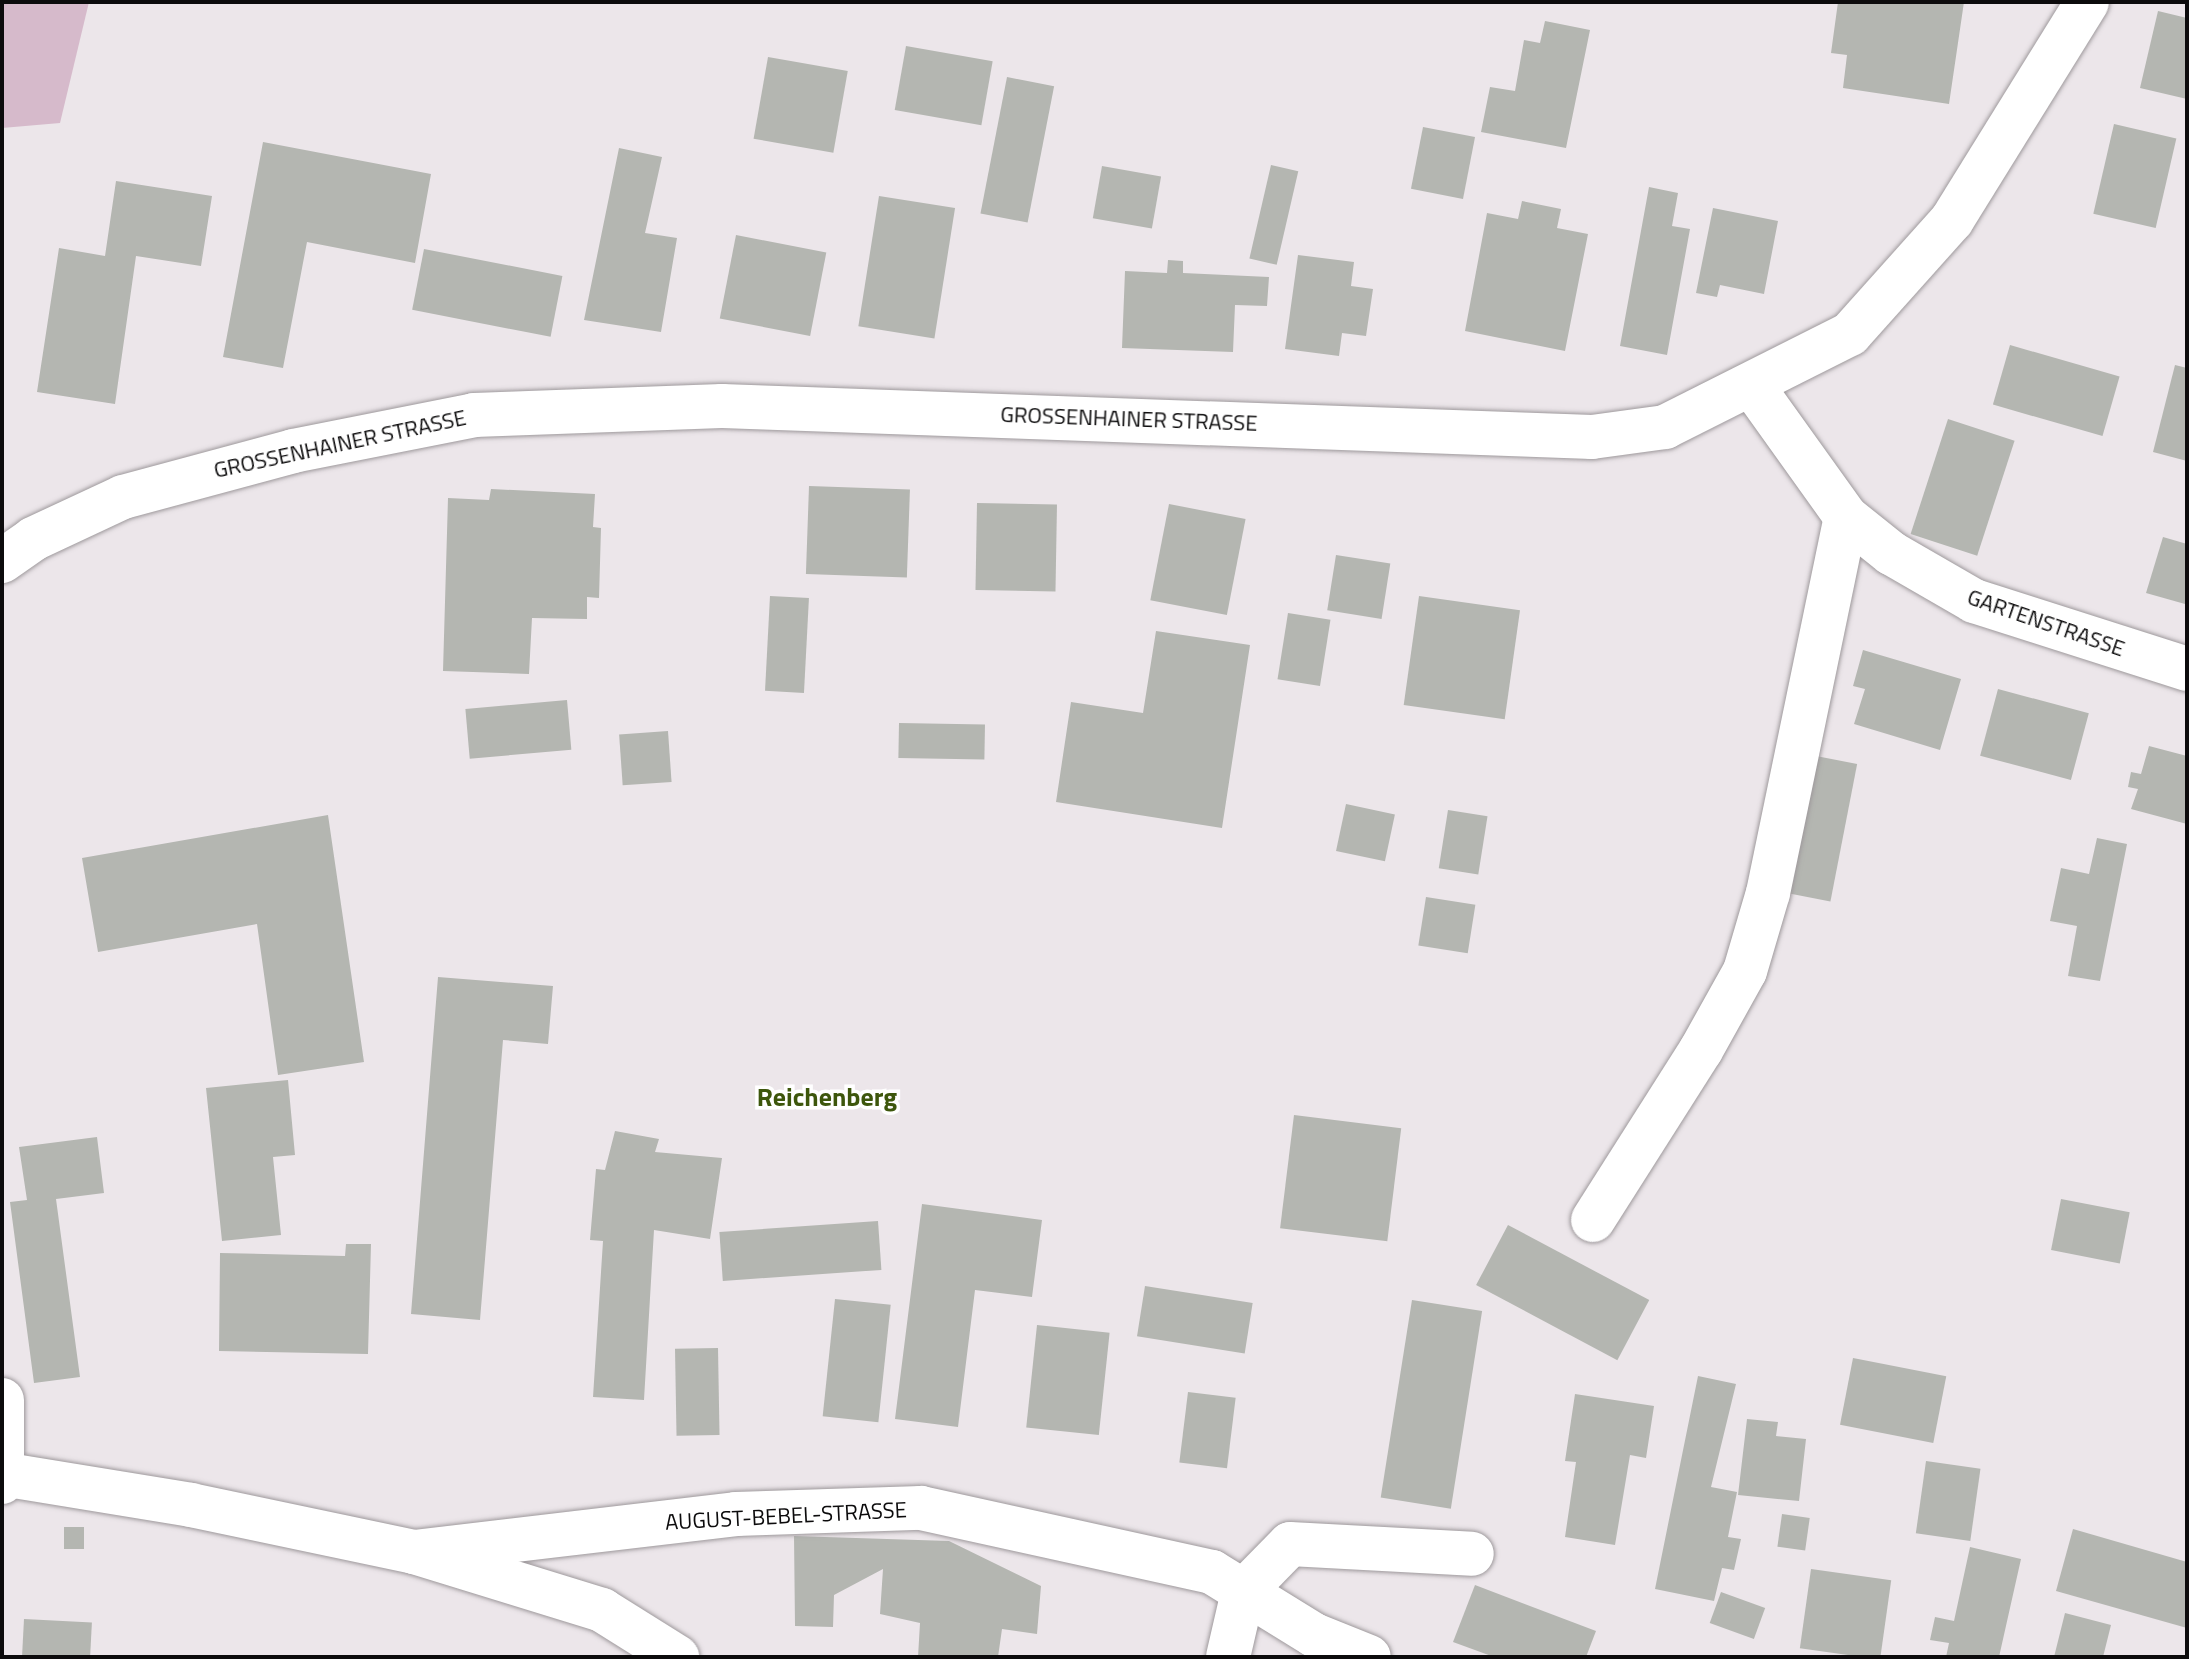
<!DOCTYPE html>
<html>
<head>
<meta charset="utf-8">
<style>
	body { margin:0 }
	#map { position:relative; width:2189px; height:1659px; overflow:hidden; background:#ece6ea; font-family:"Titillium Web",sans-serif }
	div>[style] { position:absolute }
	.green>* { inset:0; background:#d6bacb }
	.building>* { inset:0; background:#b4b6b1; transform-origin:0 0 }
	.roads { filter:drop-shadow(0 0 2px #9e999c) drop-shadow(0 0 2px #9e999c) }
	.minor>* { height:44px; margin:-22px; padding:0 22px; transform-origin:22px; border-radius:22px; background:#fff }
	span { translate:-50% -50%; white-space:nowrap; text-align:center; line-height:1.15; -webkit-text-stroke:7px #fff; paint-order:stroke }
	.street-label { font-size:22px; color:#0c0b0c }
	.quarter-label { font-size:26px; color:#3d560c; font-weight:700 }
	.frame { position:absolute; inset:0; border:4px solid #0c0b0c; pointer-events:none }
</style>
</head>
<body>
<div id="map">
	<div class="green">
		<div style="clip-path:polygon(2px 2px,89px 2px,60px 123px,2px 128px)"></div>
	</div>
	<div class="building">
		<div style="clip-path:polygon(1838px 2px,1964px 2px,1949px 104px,1843px 88px,1847px 55px,1831px 53px)"></div>
		<div style="clip-path:polygon(2158px 11px,2187px 18px,2187px 99px,2140px 88px)"></div>
		<div style="clip-path:polygon(1545px 21px,1590px 30px,1566px 148px,1481px 132px,1490px 87px,1515px 91px,1524px 40px,1540px 43px)"></div>
		<div style="left:906px;top:46px;width:88px;height:65px;rotate:10deg"></div>
		<div style="left:768px;top:57px;width:81px;height:83px;rotate:10deg"></div>
		<div style="left:1007px;top:77px;width:48px;height:139px;rotate:11deg"></div>
		<div style="left:2114px;top:124px;width:64px;height:92px;rotate:13deg"></div>
		<div style="left:1423px;top:127px;width:53px;height:63px;rotate:11deg"></div>
		<div style="clip-path:polygon(263px 142px,431px 174px,415px 263px,307px 242px,283px 368px,223px 357px)"></div>
		<div style="clip-path:polygon(619px 148px,662px 157px,645px 233px,677px 238px,661px 332px,584px 320px)"></div>
		<div style="left:1271px;top:165px;width:28px;height:96px;rotate:13deg"></div>
		<div style="left:1102px;top:166px;width:60px;height:53px;rotate:10deg"></div>
		<div style="clip-path:polygon(116px 181px,212px 196px,201px 266px,136px 256px,115px 404px,37px 392px,59px 248px,105px 256px)"></div>
		<div style="clip-path:polygon(1649px 187px,1678px 193px,1672px 226px,1690px 229px,1667px 355px,1620px 346px)"></div>
		<div style="left:879px;top:196px;width:77px;height:132px;rotate:9deg"></div>
		<div style="clip-path:polygon(1522px 201px,1561px 209px,1557px 228px,1588px 234px,1565px 351px,1465px 331px,1487px 213px,1518px 219px)"></div>
		<div style="clip-path:polygon(1713px 208px,1778px 221px,1764px 294px,1720px 285px,1717px 297px,1696px 293px)"></div>
		<div style="left:736px;top:235px;width:92px;height:85px;rotate:11deg"></div>
		<div style="left:424px;top:249px;width:141px;height:62px;rotate:11deg"></div>
		<div style="clip-path:polygon(1298px 255px,1354px 262px,1351px 286px,1373px 289px,1366px 336px,1342px 333px,1339px 356px,1285px 349px)"></div>
		<div style="clip-path:polygon(1168px 260px,1183px 261px,1183px 273px,1269px 277px,1267px 306px,1235px 305px,1233px 352px,1122px 348px,1125px 271px,1167px 273px)"></div>
		<div style="left:2010px;top:345px;width:114px;height:62px;rotate:16deg"></div>
		<div style="clip-path:polygon(2175px 365px,2187px 368px,2187px 461px,2153px 452px)"></div>
		<div style="left:1948px;top:419px;width:70px;height:121px;rotate:18deg"></div>
		<div style="left:809px;top:486px;width:101px;height:88px;rotate:2deg"></div>
		<div style="clip-path:polygon(491px 489px,595px 494px,593px 527px,601px 528px,599px 598px,587px 597px,587px 619px,532px 618px,529px 674px,443px 671px,448px 498px,489px 500px)"></div>
		<div style="left:977px;top:503px;width:80px;height:87px;rotate:1deg"></div>
		<div style="left:1169px;top:504px;width:78px;height:98px;rotate:11deg"></div>
		<div style="clip-path:polygon(2163px 537px,2187px 544px,2185px 604px,2146px 593px)"></div>
		<div style="left:1336px;top:555px;width:55px;height:56px;rotate:9deg"></div>
		<div style="left:770px;top:596px;width:39px;height:95px;rotate:3deg"></div>
		<div style="left:1419px;top:596px;width:102px;height:110px;rotate:8deg"></div>
		<div style="left:1288px;top:613px;width:43px;height:67px;rotate:9deg"></div>
		<div style="clip-path:polygon(1156px 631px,1250px 645px,1222px 828px,1056px 802px,1071px 702px,1143px 713px)"></div>
		<div style="clip-path:polygon(1863px 650px,1961px 679px,1940px 750px,1854px 724px,1865px 689px,1853px 686px)"></div>
		<div style="left:1998px;top:689px;width:94px;height:69px;rotate:15deg"></div>
		<div style="left:567px;top:700px;width:50px;height:102px;rotate:85deg"></div>
		<div style="left:899px;top:723px;width:86px;height:35px;rotate:1deg"></div>
		<div style="left:668px;top:731px;width:51px;height:49px;rotate:86deg"></div>
		<div style="clip-path:polygon(2149px 746px,2187px 756px,2187px 824px,2131px 809px,2138px 789px,2128px 787px,2131px 772px,2141px 774px)"></div>
		<div style="left:1811px;top:755px;width:47px;height:140px;rotate:11deg"></div>
		<div style="left:1346px;top:804px;width:50px;height:48px;rotate:12deg"></div>
		<div style="left:1448px;top:810px;width:40px;height:59px;rotate:9deg"></div>
		<div style="clip-path:polygon(328px 815px,364px 1062px,278px 1075px,257px 924px,98px 952px,82px 858px)"></div>
		<div style="clip-path:polygon(2097px 838px,2127px 844px,2100px 981px,2068px 976px,2077px 926px,2050px 921px,2061px 868px,2089px 874px)"></div>
		<div style="left:1426px;top:897px;width:50px;height:49px;rotate:9deg"></div>
		<div style="clip-path:polygon(438px 977px,553px 986px,548px 1044px,503px 1040px,480px 1320px,411px 1314px)"></div>
		<div style="clip-path:polygon(288px 1080px,295px 1155px,273px 1157px,281px 1235px,222px 1241px,206px 1088px)"></div>
		<div style="left:1294px;top:1115px;width:108px;height:114px;rotate:7deg"></div>
		<div style="clip-path:polygon(615px 1131px,659px 1139px,655px 1152px,722px 1158px,710px 1239px,654px 1230px,644px 1400px,593px 1397px,603px 1241px,590px 1240px,596px 1169px,605px 1170px)"></div>
		<div style="clip-path:polygon(97px 1137px,104px 1193px,56px 1199px,80px 1377px,34px 1383px,10px 1202px,27px 1200px,19px 1147px)"></div>
		<div style="left:2061px;top:1199px;width:70px;height:52px;rotate:11deg"></div>
		<div style="clip-path:polygon(922px 1204px,1042px 1220px,1032px 1297px,975px 1290px,958px 1427px,895px 1419px)"></div>
		<div style="left:878px;top:1221px;width:49px;height:159px;rotate:86deg"></div>
		<div style="left:1508px;top:1225px;width:160px;height:68px;rotate:28deg"></div>
		<div style="clip-path:polygon(346px 1244px,371px 1244px,368px 1354px,219px 1351px,220px 1253px,345px 1256px)"></div>
		<div style="left:1145px;top:1286px;width:109px;height:51px;rotate:9deg"></div>
		<div style="left:835px;top:1299px;width:56px;height:118px;rotate:6deg"></div>
		<div style="left:1412px;top:1300px;width:71px;height:200px;rotate:9deg"></div>
		<div style="left:1037px;top:1325px;width:73px;height:103px;rotate:6deg"></div>
		<div style="left:718px;top:1348px;width:87px;height:43px;rotate:89deg"></div>
		<div style="left:1853px;top:1358px;width:95px;height:68px;rotate:11deg"></div>
		<div style="clip-path:polygon(1698px 1376px,1736px 1384px,1711px 1487px,1737px 1492px,1728px 1537px,1741px 1539px,1734px 1570px,1722px 1568px,1714px 1601px,1655px 1589px)"></div>
		<div style="left:1188px;top:1392px;width:48px;height:71px;rotate:7deg"></div>
		<div style="clip-path:polygon(1575px 1394px,1654px 1406px,1646px 1458px,1630px 1455px,1615px 1545px,1565px 1537px,1576px 1462px,1565px 1461px)"></div>
		<div style="clip-path:polygon(1747px 1419px,1778px 1422px,1776px 1436px,1806px 1439px,1799px 1501px,1738px 1495px)"></div>
		<div style="left:1926px;top:1461px;width:55px;height:73px;rotate:8deg"></div>
		<div style="left:1782px;top:1514px;width:28px;height:33px;rotate:8deg"></div>
		<div style="left:64px;top:1527px;width:20px;height:22px"></div>
		<div style="clip-path:polygon(2073px 1529px,2187px 1562px,2187px 1628px,2056px 1591px)"></div>
		<div style="clip-path:polygon(794px 1536px,949px 1541px,1041px 1586px,1037px 1634px,1002px 1629px,998px 1657px,918px 1657px,920px 1623px,880px 1614px,883px 1569px,834px 1595px,833px 1627px,795px 1626px)"></div>
		<div style="clip-path:polygon(1970px 1547px,2021px 1559px,1999px 1657px,1946px 1657px,1949px 1643px,1930px 1640px,1935px 1617px,1954px 1621px)"></div>
		<div style="left:1811px;top:1569px;width:81px;height:80px;rotate:8deg"></div>
		<div style="clip-path:polygon(1475px 1585px,1596px 1631px,1586px 1657px,1494px 1657px,1453px 1642px)"></div>
		<div style="left:1721px;top:1592px;width:47px;height:33px;rotate:20deg"></div>
		<div style="clip-path:polygon(2065px 1613px,2111px 1625px,2103px 1657px,2054px 1657px)"></div>
		<div style="left:24px;top:1619px;width:68px;height:38px;rotate:3deg"></div>
	</div>
	<div class="roads">
		<div class="minor">
			<div style="left:1753px;top:387px;width:160px;rotate:54.4deg"></div>
			<div style="left:1846px;top:517px;width:58px;rotate:38.7deg"></div>
			<div style="left:1891px;top:553px;width:96px;rotate:30deg"></div>
			<div style="left:1974px;top:601px;width:224px;rotate:17.7deg"></div>
			<div style="left:2px;top:561px;width:38px;rotate:-35deg"></div>
			<div style="left:33px;top:539px;width:99px;rotate:-25deg"></div>
			<div style="left:123px;top:497px;width:176px;rotate:-15.1deg"></div>
			<div style="left:293px;top:451px;width:185px;rotate:-11.2deg"></div>
			<div style="left:474px;top:415px;width:248px;rotate:-2.1deg"></div>
			<div style="left:722px;top:406px;width:871px;rotate:2.04deg"></div>
			<div style="left:1592px;top:437px;width:74px;rotate:-7.8deg"></div>
			<div style="left:1665px;top:427px;width:207px;rotate:-26.7deg"></div>
			<div style="left:1850px;top:334px;width:153px;rotate:-48.2deg"></div>
			<div style="left:1952px;top:220px;width:256px;rotate:-58.2deg"></div>
			<div style="left:1593px;top:1220px;width:201px;rotate:-57.6deg"></div>
			<div style="left:1701px;top:1050px;width:90px;rotate:-60.9deg"></div>
			<div style="left:1745px;top:971px;width:81px;rotate:-73.6deg"></div>
			<div style="left:1768px;top:893px;width:384px;rotate:-78.3deg"></div>
			<div style="left:2px;top:1400px;width:82px;rotate:90deg"></div>
			<div style="left:2px;top:1474px;width:192px;rotate:9.3deg"></div>
			<div style="left:191px;top:1505px;width:228px;rotate:11.9deg"></div>
			<div style="left:414px;top:1552px;width:197px;rotate:17.1deg"></div>
			<div style="left:602px;top:1610px;width:89px;rotate:32.1deg"></div>
			<div style="left:414px;top:1552px;width:324px;rotate:-6.7deg"></div>
			<div style="left:736px;top:1514px;width:185px;rotate:-1.9deg"></div>
			<div style="left:921px;top:1508px;width:298px;rotate:12.4deg"></div>
			<div style="left:1212px;top:1572px;width:120px;rotate:31.7deg"></div>
			<div style="left:1314px;top:1635px;width:59px;rotate:21.8deg"></div>
			<div style="left:1243px;top:1592px;width:67px;rotate:-45.6deg"></div>
			<div style="left:1290px;top:1544px;width:182px;rotate:3.1deg"></div>
			<div style="left:1228px;top:1657px;width:67px;rotate:-77deg"></div>
		</div>
	</div>
	<div class="street-label">
		<span style="left:1129px;top:419px;rotate:2deg">GROSSENHAINER STRASSE</span>
		<span style="left:340px;top:444px;rotate:-12deg">GROSSENHAINER STRASSE</span>
		<span style="left:2046px;top:623px;rotate:19deg">GARTENSTRASSE</span>
		<span style="left:786px;top:1516px;rotate:-3deg">AUGUST-BEBEL-STRASSE</span>
	</div>
	<div class="quarter-label">
		<span style="left:827px;top:1097px">Reichenberg</span>
	</div>
	<div class="frame"></div>
</div>
</body>
</html>
